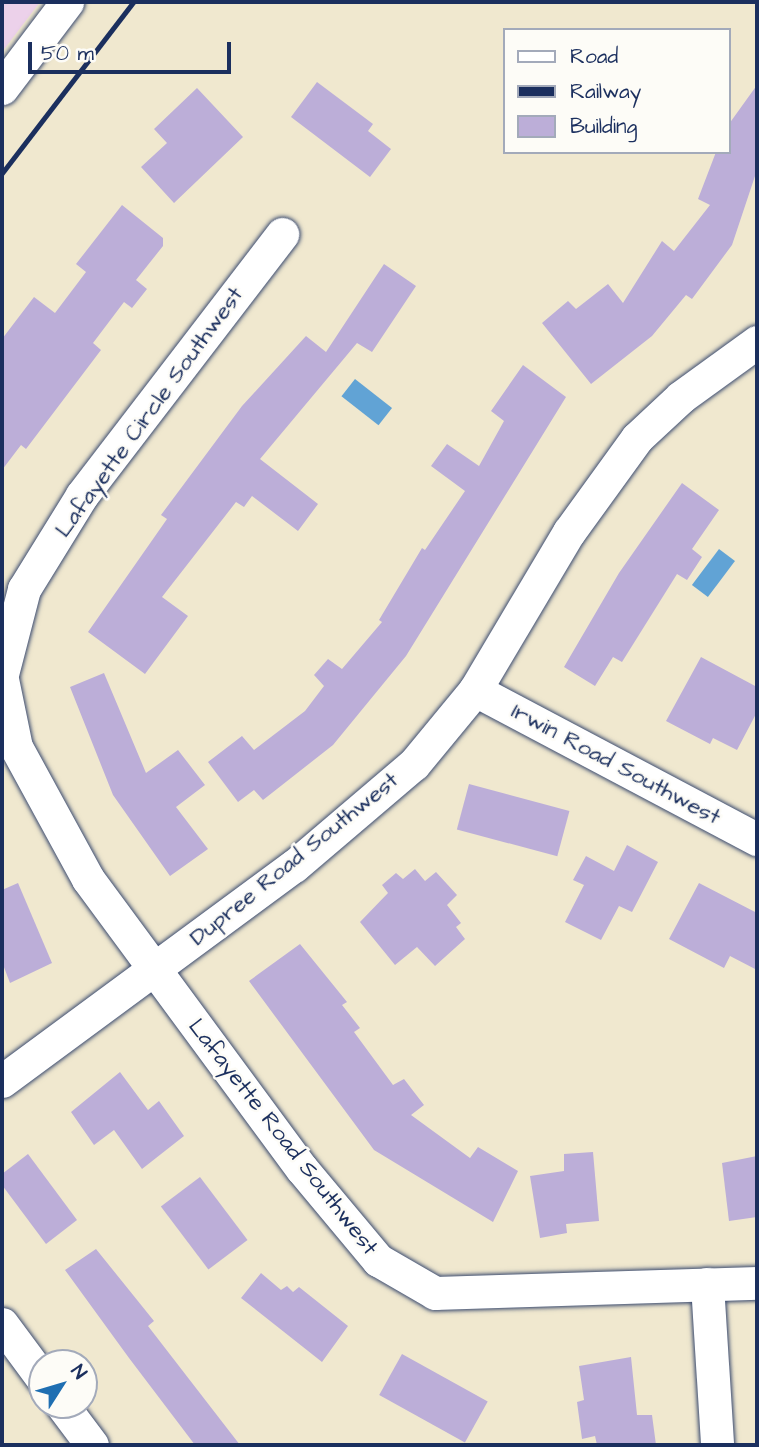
<!DOCTYPE html>
<html>
<head>
<meta charset="utf-8">
<style>
	body { margin:0 }
	#map { position:relative; width:759px; height:1447px; overflow:hidden; background:#f0e8cf; font-family:"Architects Daughter",sans-serif }
	div>[style] { position:absolute }
	.built>* { inset:0; background:#ecd1ea }
	.water>* { inset:0; background:#61a3d5; transform-origin:0 0 }
	.building>* { inset:0; background:#bcaed8; transform-origin:0 0 }
	.roads { filter:drop-shadow(0 0 2px #3b4b6f) drop-shadow(0 0 2px #3b4b6f) }
	.minor>* { height:33px; margin:-16.5px; padding:0 16.5px; transform-origin:16.5px; border-radius:16.5px; background:#fff }
	.rail>* { height:5px; margin:-2.5px; padding:0 2.5px; transform-origin:2.5px; border-radius:2.5px; background:#1b2f5e }
	span { translate:-50% -50%; white-space:nowrap; text-align:center; line-height:1.15; -webkit-text-stroke:5px #fdfcf7; paint-order:stroke }
	.street-label { font-size:23px; color:#1b2f5e }
	.frame { position:absolute; inset:0; border:4px solid #1b2f5e; pointer-events:none }
	.legend { position:absolute; left:503px; top:28px; width:228px; height:126px; box-sizing:border-box; background:#fdfcf7; border:2px solid #a3aaba; margin:0; padding:9px 12px; list-style:none; font-size:21px; color:#1b2f5e }
	.legend li { display:flex; align-items:center; gap:14px; height:35px }
	.legend b { width:35px; border:2px solid #a3aaba }
	.north { position:absolute; left:28px; top:1349px; width:70px; height:70px; box-sizing:border-box; background:#fdfcf7; border:2px solid #a3aaba; border-radius:50%; rotate:53deg; font-size:19px; font-weight:700; line-height:28px; text-align:center; color:#1b2f5e }
	.north::after { content:''; display:block; margin:auto; width:24px; height:32px; background:#1f6fb2; clip-path:polygon(50% 0,100% 100%,50% 72%,0 100%) }
	.scale { position:absolute; left:28px; top:42px; width:203px; height:32px; box-sizing:border-box; border:4px solid #1b2f5e; border-top:0; padding-left:9px; font-size:21px; line-height:24px; white-space:nowrap; color:#1b2f5e; -webkit-text-stroke:5px #fdfcf7; paint-order:stroke }
</style>
</head>
<body>
<div id="map">
	<div class="built">
		<div style="clip-path:polygon(2px 2px,40px 2px,2px 52px)"></div>
	</div>
	<div class="water">
		<div style="left:355px;top:379px;width:47px;height:22px;rotate:38deg"></div>
		<div style="left:719px;top:549px;width:20px;height:45px;rotate:37deg"></div>
	</div>
	<div class="building">
		<div style="clip-path:polygon(317px 82px,373px 124px,368px 131px,391px 149px,370px 177px,291px 117px)"></div>
		<div style="clip-path:polygon(757px 85px,757px 170px,732px 245px,692px 299px,686px 295px,652px 336px,591px 384px,542px 323px,568px 301px,576px 309px,608px 284px,623px 303px,662px 241px,674px 251px,710px 205px,698px 199px,716px 152px,729px 152px,729px 124px)"></div>
		<div style="clip-path:polygon(197px 88px,243px 137px,174px 203px,141px 167px,167px 143px,154px 129px)"></div>
		<div style="clip-path:polygon(122px 205px,163px 238px,163px 246px,136px 280px,147px 289px,132px 308px,124px 302px,93px 343px,101px 350px,26px 449px,21px 445px,2px 470px,2px 339px,34px 297px,55px 313px,86px 272px,76px 264px)"></div>
		<div style="clip-path:polygon(384px 264px,416px 286px,372px 352px,357px 343px,260px 459px,318px 504px,298px 531px,252px 496px,244px 507px,236px 502px,162px 597px,188px 616px,145px 674px,88px 632px,167px 519px,161px 515px,242px 406px,306px 336px,326px 352px)"></div>
		<div style="clip-path:polygon(523px 365px,566px 397px,406px 656px,333px 745px,263px 800px,254px 790px,238px 802px,208px 762px,242px 736px,254px 750px,305px 711px,324px 686px,314px 675px,328px 659px,342px 669px,382px 622px,379px 620px,422px 548px,425px 550px,465px 491px,431px 466px,447px 444px,479px 466px,504px 421px,491px 411px)"></div>
		<div style="clip-path:polygon(682px 483px,719px 510px,692px 549px,702px 557px,687px 580px,677px 574px,622px 662px,613px 657px,595px 686px,564px 667px,619px 573px)"></div>
		<div style="clip-path:polygon(701px 657px,757px 687px,757px 712px,737px 750px,713px 738px,710px 744px,666px 721px)"></div>
		<div style="clip-path:polygon(104px 673px,146px 773px,178px 750px,205px 785px,176px 807px,208px 849px,170px 876px,113px 795px,70px 687px)"></div>
		<div style="left:469px;top:784px;width:104px;height:47px;rotate:15deg"></div>
		<div style="clip-path:polygon(627px 845px,658px 862px,632px 912px,619px 906px,601px 940px,565px 922px,584px 885px,573px 880px,586px 856px,614px 871px)"></div>
		<div style="clip-path:polygon(415px 869px,425px 881px,436px 872px,457px 895px,447px 905px,461px 923px,456px 927px,465px 939px,435px 966px,417px 947px,395px 965px,360px 922px,388px 893px,382px 885px,396px 873px,403px 879px)"></div>
		<div style="clip-path:polygon(18px 883px,52px 963px,10px 983px,2px 962px,2px 890px)"></div>
		<div style="clip-path:polygon(699px 883px,757px 913px,757px 970px,730px 956px,724px 968px,669px 939px)"></div>
		<div style="clip-path:polygon(300px 944px,347px 1002px,342px 1005px,360px 1028px,354px 1032px,393px 1085px,404px 1079px,424px 1105px,411px 1115px,470px 1158px,478px 1147px,518px 1171px,493px 1222px,374px 1150px,249px 981px)"></div>
		<div style="clip-path:polygon(120px 1072px,148px 1110px,159px 1101px,184px 1136px,142px 1169px,114px 1130px,94px 1145px,71px 1112px)"></div>
		<div style="clip-path:polygon(593px 1152px,599px 1221px,566px 1224px,567px 1233px,540px 1238px,530px 1176px,564px 1171px,564px 1154px)"></div>
		<div style="clip-path:polygon(28px 1154px,77px 1220px,46px 1244px,2px 1185px,2px 1174px)"></div>
		<div style="clip-path:polygon(757px 1156px,757px 1217px,729px 1221px,722px 1163px)"></div>
		<div style="left:200px;top:1177px;width:79px;height:49px;rotate:53deg"></div>
		<div style="clip-path:polygon(96px 1249px,154px 1321px,148px 1326px,240px 1445px,195px 1445px,129px 1358px,65px 1270px)"></div>
		<div style="clip-path:polygon(261px 1273px,281px 1290px,287px 1286px,293px 1292px,299px 1287px,348px 1326px,322px 1362px,241px 1298px)"></div>
		<div style="left:402px;top:1354px;width:98px;height:47px;rotate:29deg"></div>
		<div style="clip-path:polygon(631px 1357px,637px 1415px,652px 1415px,656px 1445px,597px 1445px,595px 1436px,582px 1439px,577px 1402px,584px 1400px,579px 1366px)"></div>
	</div>
	<div class="roads">
		<div class="minor">
			<div style="left:2px;top:88px;width:108px;rotate:-52.9deg"></div>
			<div style="left:2px;top:674px;width:88px;rotate:-75.5deg"></div>
			<div style="left:24px;top:589px;width:110px;rotate:-58.3deg"></div>
			<div style="left:82px;top:495px;width:329px;rotate:-52.5deg"></div>
			<div style="left:2px;top:679px;width:69px;rotate:78.4deg"></div>
			<div style="left:16px;top:747px;width:150px;rotate:61.4deg"></div>
			<div style="left:88px;top:879px;width:360px;rotate:53.6deg"></div>
			<div style="left:302px;top:1169px;width:119px;rotate:50.1deg"></div>
			<div style="left:378px;top:1260px;width:66px;rotate:30.1deg"></div>
			<div style="left:435px;top:1293px;width:322px;rotate:-1.8deg"></div>
			<div style="left:475px;top:690px;width:319px;rotate:27.9deg"></div>
			<div style="left:2px;top:1081px;width:363px;rotate:-36.4deg"></div>
			<div style="left:294px;top:866px;width:157px;rotate:-40.4deg"></div>
			<div style="left:414px;top:764px;width:96px;rotate:-50.5deg"></div>
			<div style="left:475px;top:690px;width:184px;rotate:-59.3deg"></div>
			<div style="left:569px;top:532px;width:116px;rotate:-54.1deg"></div>
			<div style="left:637px;top:438px;width:60px;rotate:-43deg"></div>
			<div style="left:681px;top:397px;width:94px;rotate:-35.9deg"></div>
			<div style="left:707px;top:1284px;width:161px;rotate:86.4deg"></div>
			<div style="left:2px;top:1324px;width:67px;rotate:53.5deg"></div>
			<div style="left:62px;top:1405px;width:50px;rotate:53.1deg"></div>
		</div>
	</div>
	<div class="rail">
		<div style="left:2px;top:173px;width:215px;rotate:-52.5deg"></div>
	</div>
	<div class="street-label">
		<span style="left:149px;top:412px;rotate:-54deg">Lafayette Circle Southwest</span>
		<span style="left:616px;top:764px;rotate:28deg">Irwin Road Southwest</span>
		<span style="left:294px;top:859px;rotate:-39deg">Dupree Road Southwest</span>
		<span style="left:283px;top:1137px;rotate:52deg">Lafayette Road Southwest</span>
	</div>
	<div class="frame"></div>
	<ul class="legend">
	<li><b style="height:9px;background:#fff"></b>Road</li>
	<li><b style="height:9px;background:#1b2f5e"></b>Railway</li>
	<li><b style="height:19px;background:#bcaed8"></b>Building</li>
	</ul>
	<div class="north">N</div>
	<div class="scale">50 m</div>
</div>
</body>
</html>
